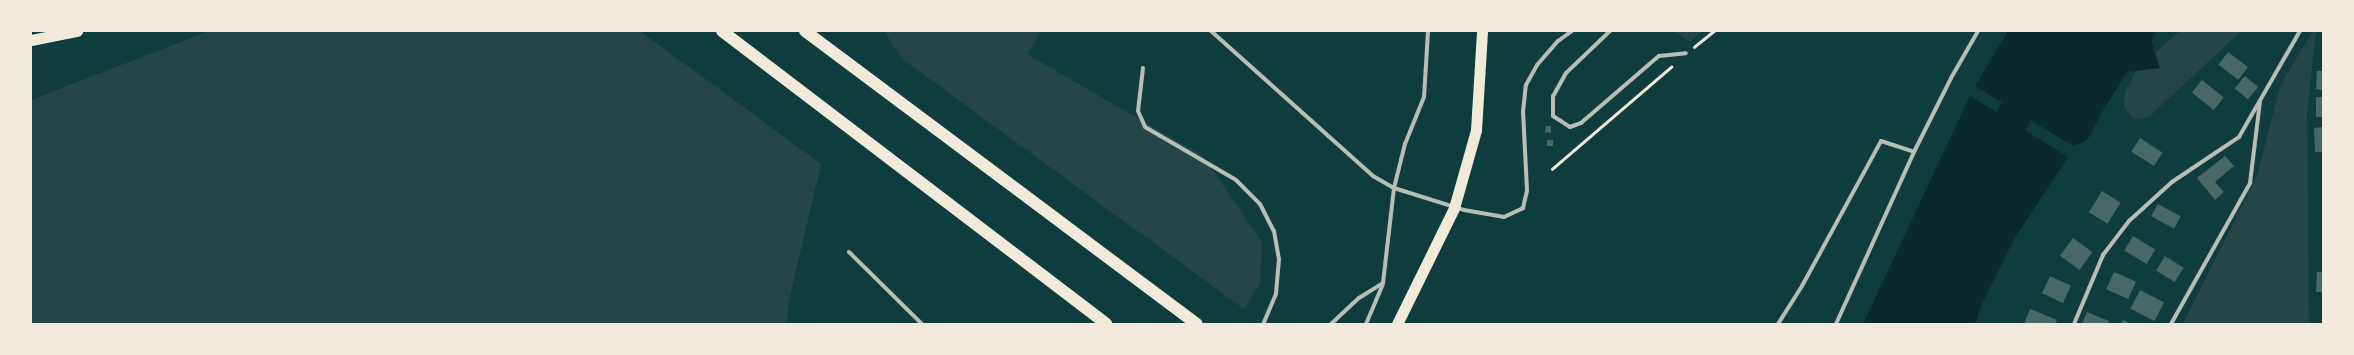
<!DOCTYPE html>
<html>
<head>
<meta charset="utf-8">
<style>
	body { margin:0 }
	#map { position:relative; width:2354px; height:355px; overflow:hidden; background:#0f3d3e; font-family:Jost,sans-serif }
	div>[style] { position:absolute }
	.green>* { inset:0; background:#244646 }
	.water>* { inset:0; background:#0a2a2b }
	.river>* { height:34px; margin:-17px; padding:0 17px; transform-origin:17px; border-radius:17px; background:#0a2a2b }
	.building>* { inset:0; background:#486865; transform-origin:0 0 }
	.path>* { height:2.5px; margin:-1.25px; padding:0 1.25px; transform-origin:1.25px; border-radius:1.25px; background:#f1e9da }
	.minor>* { height:4px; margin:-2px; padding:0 2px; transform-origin:2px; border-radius:2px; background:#b8beb3 }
	.trunk>* { height:11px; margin:-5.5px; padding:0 5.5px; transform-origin:5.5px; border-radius:5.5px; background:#f1e9da }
	.motorway>* { height:12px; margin:-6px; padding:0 6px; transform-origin:6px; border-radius:6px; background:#f1e9da }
	span { translate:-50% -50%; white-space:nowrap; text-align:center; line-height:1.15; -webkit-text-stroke:3px #f1e9da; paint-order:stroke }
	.frame { position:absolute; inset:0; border:32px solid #f1e9da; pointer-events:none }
</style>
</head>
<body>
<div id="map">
	<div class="green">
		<div style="clip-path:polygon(209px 31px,640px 31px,821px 164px,788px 305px,787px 324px,31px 324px,31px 100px)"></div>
		<div style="clip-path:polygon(884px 31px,1042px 31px,1027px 54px,1203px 156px,1262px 242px,1260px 284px,1244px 309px,901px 58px)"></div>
		<div style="clip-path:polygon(1674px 31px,1703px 31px,1690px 42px)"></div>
		<div style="clip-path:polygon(2180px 31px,2241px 31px,2149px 117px,2133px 119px,2124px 106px,2125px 92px,2137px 69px)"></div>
		<div style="clip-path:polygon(2316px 31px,2307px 113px,2309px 324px,2183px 324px,2257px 176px,2281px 84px,2311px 34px)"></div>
	</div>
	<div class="water">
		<div style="clip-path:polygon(2008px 31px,2156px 31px,2151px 40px,2160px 68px,2127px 72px,2102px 112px,2090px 136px,2084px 142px,2073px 146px,1975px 86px)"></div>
		<div style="clip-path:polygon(1970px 96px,2068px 157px,2014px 239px,1981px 306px,1975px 324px,1863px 324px)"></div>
	</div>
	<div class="river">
		<div style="left:1992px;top:165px;width:42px;rotate:-67.7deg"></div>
		<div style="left:2008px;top:126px;width:109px;rotate:-60.4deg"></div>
	</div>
	<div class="building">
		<div style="left:2228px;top:52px;width:25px;height:16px;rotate:37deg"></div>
		<div style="clip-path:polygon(2317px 71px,2323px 71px,2323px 90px,2316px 89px)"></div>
		<div style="left:2245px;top:76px;width:17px;height:16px;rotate:40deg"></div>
		<div style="left:2202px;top:80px;width:28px;height:16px;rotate:39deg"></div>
		<div style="left:2316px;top:97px;width:7px;height:20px"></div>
		<div style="clip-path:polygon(1546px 126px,1551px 126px,1551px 133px,1545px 132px)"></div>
		<div style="clip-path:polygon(2323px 127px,2323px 152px,2315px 152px,2314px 128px)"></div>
		<div style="left:2140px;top:138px;width:27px;height:16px;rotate:33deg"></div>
		<div style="left:1547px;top:140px;width:6px;height:6px"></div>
		<div style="clip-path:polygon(2225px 156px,2234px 166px,2215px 182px,2224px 192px,2215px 200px,2197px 178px)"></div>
		<div style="left:2102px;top:191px;width:22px;height:25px;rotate:32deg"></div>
		<div style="left:2158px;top:204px;width:26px;height:14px;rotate:29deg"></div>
		<div style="left:2133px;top:236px;width:26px;height:17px;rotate:31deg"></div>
		<div style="left:2073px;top:238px;width:24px;height:22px;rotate:36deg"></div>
		<div style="left:2165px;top:256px;width:22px;height:17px;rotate:32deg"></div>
		<div style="left:2114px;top:272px;width:24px;height:19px;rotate:24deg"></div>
		<div style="clip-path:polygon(2317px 272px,2323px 272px,2323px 292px,2316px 292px)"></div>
		<div style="left:2050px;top:276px;width:23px;height:19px;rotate:25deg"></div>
		<div style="left:2140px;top:290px;width:27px;height:21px;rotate:27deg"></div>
		<div style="clip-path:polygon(2030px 309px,2057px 320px,2055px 324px,2024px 324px)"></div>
		<div style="clip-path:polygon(2087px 312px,2109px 321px,2108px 324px,2082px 324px)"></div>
		<div style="clip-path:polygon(2123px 320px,2132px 324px,2121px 324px)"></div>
	</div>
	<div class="path">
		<div style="left:1694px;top:47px;width:26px;rotate:-39deg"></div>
		<div style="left:1552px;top:169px;width:157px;rotate:-40.6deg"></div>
	</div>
	<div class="minor">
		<div style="left:1211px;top:31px;width:217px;rotate:41.8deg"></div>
		<div style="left:1373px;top:176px;width:24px;rotate:30deg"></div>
		<div style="left:1394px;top:188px;width:45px;rotate:-76deg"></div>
		<div style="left:1405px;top:144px;width:51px;rotate:-68deg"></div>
		<div style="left:1424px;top:97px;width:66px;rotate:-86.5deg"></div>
		<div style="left:1610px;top:31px;width:61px;rotate:136.3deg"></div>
		<div style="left:1566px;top:73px;width:26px;rotate:119deg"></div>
		<div style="left:1553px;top:96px;width:20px;rotate:90deg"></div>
		<div style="left:1553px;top:116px;width:20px;rotate:33deg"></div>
		<div style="left:1570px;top:127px;width:12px;rotate:-20deg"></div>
		<div style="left:1581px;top:123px;width:103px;rotate:-40.7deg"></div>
		<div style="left:1659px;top:56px;width:27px;rotate:-6deg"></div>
		<div style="left:1143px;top:68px;width:43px;rotate:96.6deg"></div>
		<div style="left:1138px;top:111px;width:17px;rotate:66deg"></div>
		<div style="left:1145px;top:127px;width:105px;rotate:30.2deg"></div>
		<div style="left:1236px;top:180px;width:34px;rotate:45deg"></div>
		<div style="left:1260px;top:204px;width:30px;rotate:63deg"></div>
		<div style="left:1274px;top:231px;width:28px;rotate:80deg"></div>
		<div style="left:1279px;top:259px;width:35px;rotate:95deg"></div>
		<div style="left:1276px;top:294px;width:33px;rotate:113deg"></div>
		<div style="left:849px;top:252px;width:103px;rotate:44.6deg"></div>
		<div style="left:1331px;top:324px;width:38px;rotate:-43deg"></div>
		<div style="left:1359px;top:298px;width:28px;rotate:-32deg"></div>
		<div style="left:1383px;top:283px;width:96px;rotate:-83.4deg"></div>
		<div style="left:1394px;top:188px;width:73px;rotate:17.4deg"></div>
		<div style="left:1464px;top:210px;width:41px;rotate:9.9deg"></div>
		<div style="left:1504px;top:217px;width:21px;rotate:-25deg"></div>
		<div style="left:1523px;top:208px;width:18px;rotate:-77deg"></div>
		<div style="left:1527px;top:190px;width:78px;rotate:-92.9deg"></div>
		<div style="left:1523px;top:112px;width:27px;rotate:-84deg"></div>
		<div style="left:1526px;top:85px;width:23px;rotate:-61deg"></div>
		<div style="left:1537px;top:65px;width:32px;rotate:-49deg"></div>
		<div style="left:1558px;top:41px;width:17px;rotate:-36deg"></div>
		<div style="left:1366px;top:324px;width:43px;rotate:-67deg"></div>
		<div style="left:1778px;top:324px;width:45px;rotate:-57.7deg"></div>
		<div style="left:1802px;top:286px;width:165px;rotate:-61.4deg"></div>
		<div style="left:1881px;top:141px;width:35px;rotate:18deg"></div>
		<div style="left:1836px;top:324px;width:189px;rotate:-65.6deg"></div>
		<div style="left:1914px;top:152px;width:83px;rotate:-63.4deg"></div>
		<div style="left:1951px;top:78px;width:54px;rotate:-60.1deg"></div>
		<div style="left:2074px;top:324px;width:75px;rotate:-67.2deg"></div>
		<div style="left:2103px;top:255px;width:43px;rotate:-52.6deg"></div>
		<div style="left:2129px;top:221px;width:58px;rotate:-42.2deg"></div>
		<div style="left:2172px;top:182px;width:81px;rotate:-33.9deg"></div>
		<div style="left:2239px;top:137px;width:122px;rotate:-60.1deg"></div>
		<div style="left:2171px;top:324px;width:162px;rotate:-60.7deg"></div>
		<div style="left:2250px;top:183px;width:82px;rotate:-83deg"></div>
	</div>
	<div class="trunk">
		<div style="left:31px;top:40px;width:47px;rotate:-11.1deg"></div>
		<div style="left:1397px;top:324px;width:129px;rotate:-63.8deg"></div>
		<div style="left:1454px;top:208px;width:81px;rotate:-74.2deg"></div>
		<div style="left:1476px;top:130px;width:99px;rotate:-86.5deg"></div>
	</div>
	<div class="motorway">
		<div style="left:722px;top:31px;width:483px;rotate:37.3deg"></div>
		<div style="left:805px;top:31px;width:489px;rotate:36.8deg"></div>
	</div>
	<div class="frame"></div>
</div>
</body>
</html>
